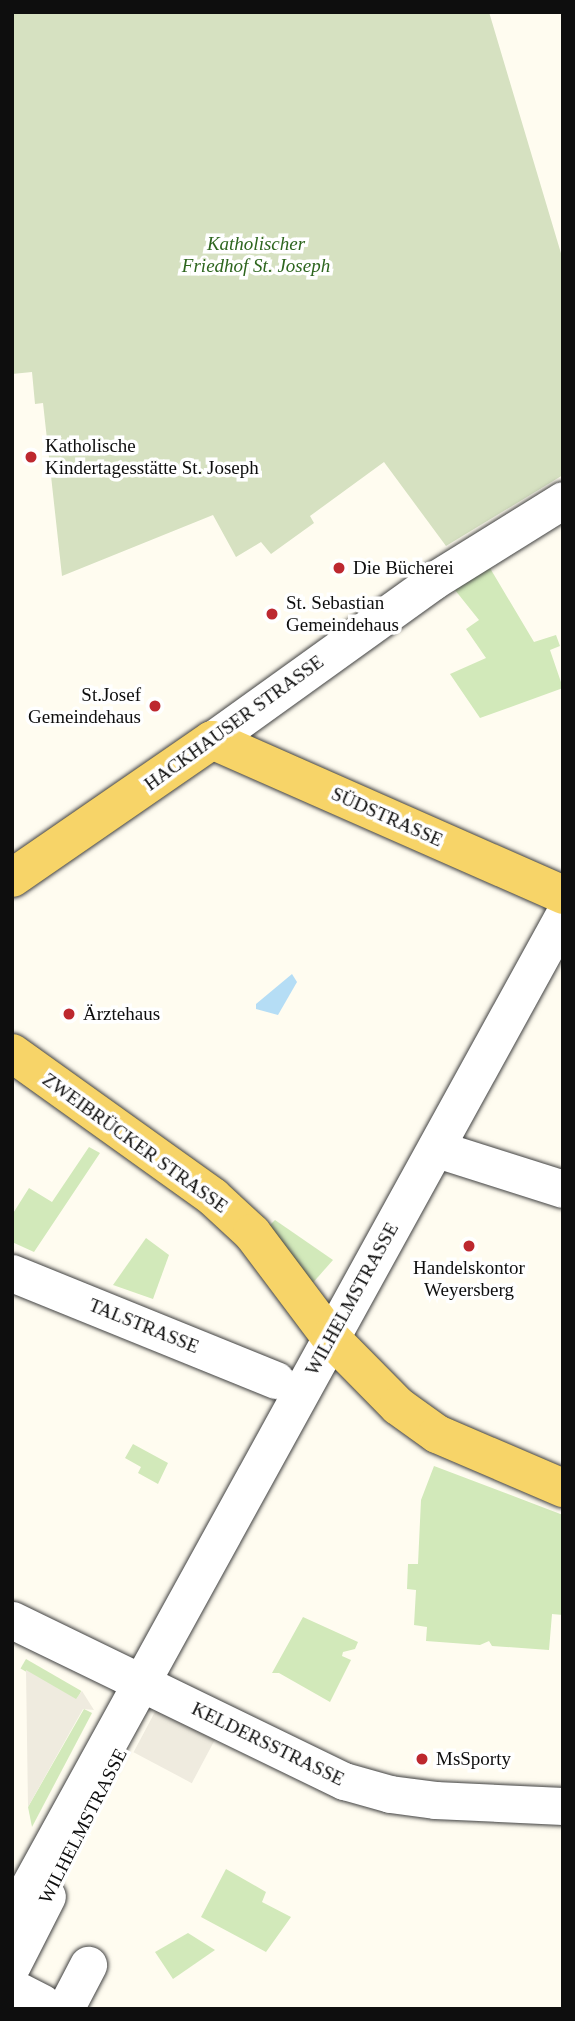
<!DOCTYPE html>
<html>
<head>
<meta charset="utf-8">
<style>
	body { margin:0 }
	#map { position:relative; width:575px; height:2021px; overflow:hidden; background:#fffcf0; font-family:"Times New Roman",serif }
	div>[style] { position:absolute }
	.green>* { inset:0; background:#d2e9ba; transform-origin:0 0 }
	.cemetery>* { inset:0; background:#d6e1c1 }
	.plaza>* { inset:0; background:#efebdf; transform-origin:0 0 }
	.water>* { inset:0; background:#b5ddf5 }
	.roads { filter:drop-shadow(0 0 2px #414141) drop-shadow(0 0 2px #414141) }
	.minor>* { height:37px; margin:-18.5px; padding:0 18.5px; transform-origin:18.5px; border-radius:18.5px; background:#fff }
	.major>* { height:38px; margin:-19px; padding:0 19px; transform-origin:19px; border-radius:19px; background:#f7d468 }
	.dots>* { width:19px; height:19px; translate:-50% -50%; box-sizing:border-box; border:4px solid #fff; border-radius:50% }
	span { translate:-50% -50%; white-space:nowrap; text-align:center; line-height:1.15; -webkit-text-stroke:7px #fff; paint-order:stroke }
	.park-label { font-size:19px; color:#2e661f; font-style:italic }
	.poi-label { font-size:19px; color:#0e0e0e }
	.left { translate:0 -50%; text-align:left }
	.right { translate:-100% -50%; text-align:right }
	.street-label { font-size:19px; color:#0e0e0e }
	.frame { position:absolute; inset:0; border:14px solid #0e0e0e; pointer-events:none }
</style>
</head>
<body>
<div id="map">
	<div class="green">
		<div style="clip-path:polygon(487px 563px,534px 642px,556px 635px,560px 646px,550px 650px,563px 688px,480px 718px,450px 674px,486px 658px,466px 629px,479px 620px,451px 585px)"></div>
		<div style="clip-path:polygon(89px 1147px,100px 1153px,34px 1252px,12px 1242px,12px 1215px,29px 1188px,52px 1202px)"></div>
		<div style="clip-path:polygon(275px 1220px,333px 1260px,310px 1286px,265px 1230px)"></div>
		<div style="clip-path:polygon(146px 1238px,169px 1255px,153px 1299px,113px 1285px)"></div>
		<div style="clip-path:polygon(133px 1444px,168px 1463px,158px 1484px,138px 1473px,141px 1467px,125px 1458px)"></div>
		<div style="clip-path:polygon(434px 1466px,563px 1515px,563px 1615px,552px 1614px,549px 1650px,492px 1646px,489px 1641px,480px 1645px,426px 1641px,427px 1627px,414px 1625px,416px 1590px,407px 1589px,408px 1564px,418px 1564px,421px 1500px)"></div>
		<div style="clip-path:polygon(303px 1617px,358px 1642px,355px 1649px,343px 1652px,342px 1656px,351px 1660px,330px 1702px,279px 1673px,272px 1673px)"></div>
		<div style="left:26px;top:1659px;width:64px;height:11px;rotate:30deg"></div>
		<div style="clip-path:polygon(84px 1709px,92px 1713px,32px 1827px,28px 1807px)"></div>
		<div style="clip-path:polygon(226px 1869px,266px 1892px,262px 1902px,291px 1917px,266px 1952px,201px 1917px)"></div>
		<div style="clip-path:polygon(188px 1933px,215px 1950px,173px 1979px,155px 1952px)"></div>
	</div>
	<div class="cemetery">
		<div style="clip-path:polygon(12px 12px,489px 12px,563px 260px,563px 475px,446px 546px,384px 462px,310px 516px,314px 523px,271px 554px,261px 542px,236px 557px,213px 515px,62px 576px,43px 403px,35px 404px,32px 372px,12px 374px)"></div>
	</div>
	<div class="plaza">
		<div style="clip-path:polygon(26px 1670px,76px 1699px,82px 1691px,94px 1710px,83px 1709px,28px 1807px)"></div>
		<div style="left:165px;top:1693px;width:66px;height:67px;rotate:28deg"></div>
	</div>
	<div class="water">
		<div style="clip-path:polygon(292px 974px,297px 982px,278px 1015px,256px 1009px,256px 1004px)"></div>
	</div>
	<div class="roads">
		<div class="minor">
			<div style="left:212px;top:740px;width:272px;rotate:-35.7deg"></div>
			<div style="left:433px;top:581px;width:153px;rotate:-31.9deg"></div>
			<div style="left:437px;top:1149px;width:132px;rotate:17.6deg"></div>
			<div style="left:12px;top:1273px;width:285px;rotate:22.1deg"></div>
			<div style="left:12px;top:1620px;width:369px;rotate:25.9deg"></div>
			<div style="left:344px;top:1781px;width:48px;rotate:15.8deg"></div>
			<div style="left:390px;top:1794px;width:45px;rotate:7.6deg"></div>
			<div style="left:435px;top:1800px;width:128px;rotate:2.7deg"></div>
			<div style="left:12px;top:1917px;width:1143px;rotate:-61.17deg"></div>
			<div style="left:12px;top:1965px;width:77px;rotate:-63.1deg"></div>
			<div style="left:17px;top:1990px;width:28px;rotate:27deg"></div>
			<div style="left:65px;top:2009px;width:50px;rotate:-62.4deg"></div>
		</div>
		<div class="major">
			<div style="left:12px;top:878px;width:243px;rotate:-34.6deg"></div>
			<div style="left:212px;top:740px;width:384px;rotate:23.8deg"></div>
			<div style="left:12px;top:1053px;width:247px;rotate:35.6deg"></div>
			<div style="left:213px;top:1197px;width:53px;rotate:42.7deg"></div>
			<div style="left:252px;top:1233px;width:130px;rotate:53.1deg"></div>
			<div style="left:330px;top:1337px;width:97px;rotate:45.4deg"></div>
			<div style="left:398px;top:1406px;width:48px;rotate:35.7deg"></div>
			<div style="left:437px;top:1434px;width:137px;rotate:23.2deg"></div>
		</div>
	</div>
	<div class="dots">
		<div style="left:31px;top:457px;background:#bd282f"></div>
		<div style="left:339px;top:568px;background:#bd282f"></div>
		<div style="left:272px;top:614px;background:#bd282f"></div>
		<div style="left:155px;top:706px;background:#bd282f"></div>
		<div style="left:69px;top:1014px;background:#bd282f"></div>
		<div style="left:469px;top:1246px;background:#bd282f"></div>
		<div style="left:422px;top:1759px;background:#bd282f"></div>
	</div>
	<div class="park-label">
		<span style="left:256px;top:255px">Katholischer<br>Friedhof St. Joseph</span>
	</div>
	<div class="poi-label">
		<span class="left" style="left:45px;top:457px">Katholische<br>Kindertagesstätte St. Joseph</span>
		<span class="left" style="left:353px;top:568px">Die Bücherei</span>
		<span class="left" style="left:286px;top:614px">St. Sebastian<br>Gemeindehaus</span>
		<span class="right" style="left:141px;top:706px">St.Josef<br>Gemeindehaus</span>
		<span class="left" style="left:83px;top:1014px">Ärztehaus</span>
		<span style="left:469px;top:1279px">Handelskontor<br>Weyersberg</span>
		<span class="left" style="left:436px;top:1759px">MsSporty</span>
	</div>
	<div class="street-label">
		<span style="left:234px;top:723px;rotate:-36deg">HACKHAUSER STRASSE</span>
		<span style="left:387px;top:817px;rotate:24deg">SÜDSTRASSE</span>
		<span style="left:135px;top:1143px;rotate:36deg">ZWEIBRÜCKER STRASSE</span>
		<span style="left:352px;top:1299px;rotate:-61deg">WILHELMSTRASSE</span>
		<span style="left:144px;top:1326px;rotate:22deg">TALSTRASSE</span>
		<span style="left:268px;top:1744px;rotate:26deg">KELDERSSTRASSE</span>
		<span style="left:83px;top:1826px;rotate:-63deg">WILHELMSTRASSE</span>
	</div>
	<div class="frame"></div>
</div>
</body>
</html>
